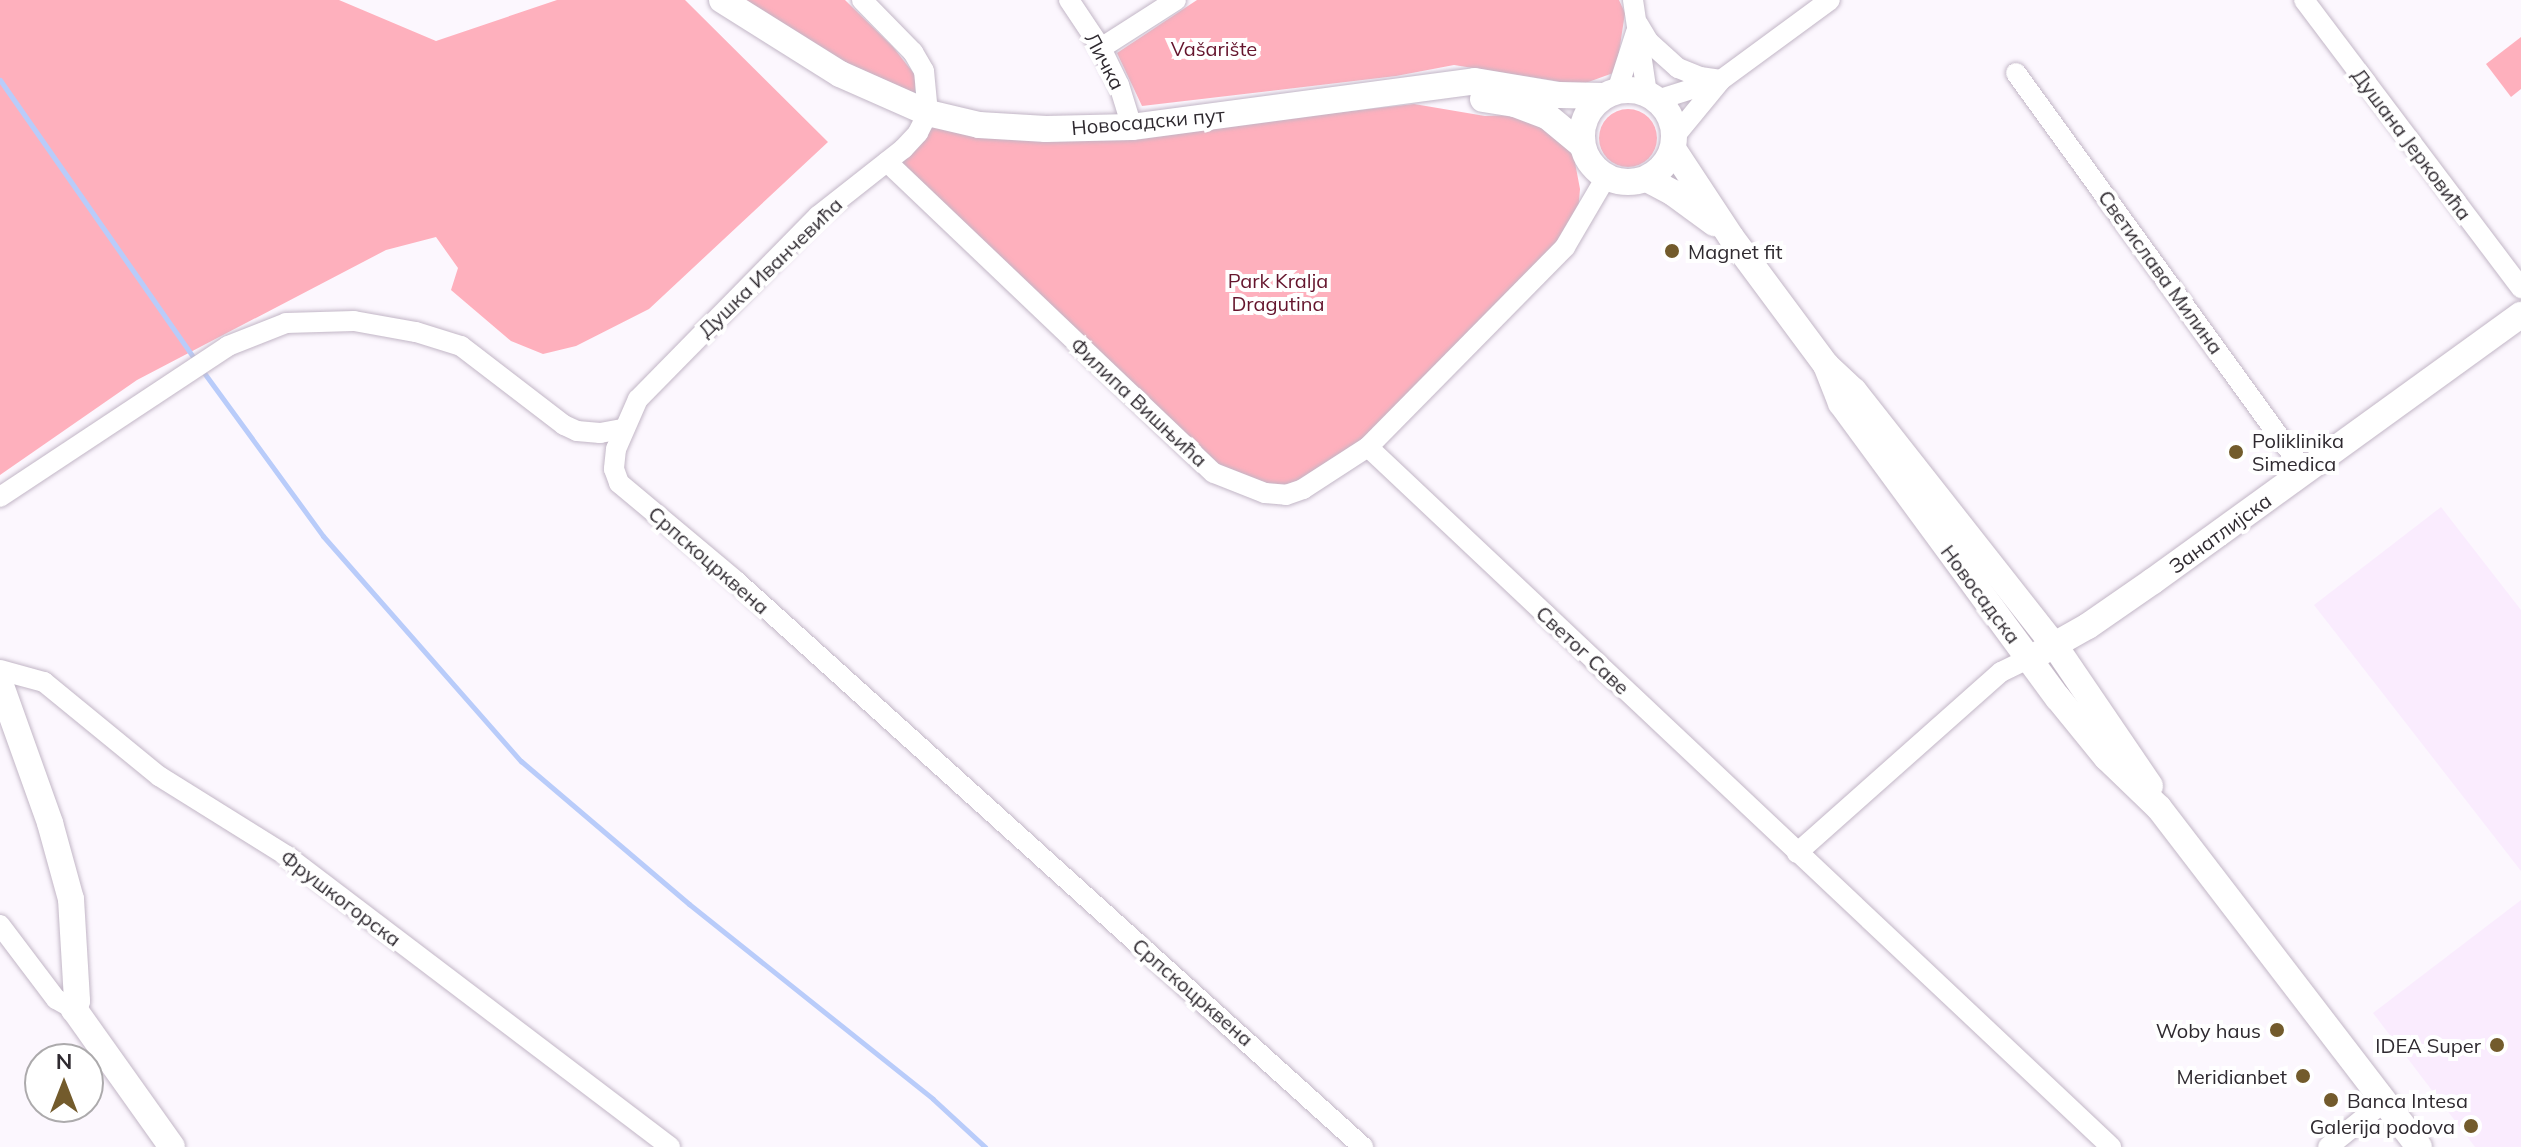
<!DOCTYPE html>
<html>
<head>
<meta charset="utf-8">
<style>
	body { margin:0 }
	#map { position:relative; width:2521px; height:1147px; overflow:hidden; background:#fcf7fe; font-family:Mulish,sans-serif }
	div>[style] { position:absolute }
	.built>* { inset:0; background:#faecfe }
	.green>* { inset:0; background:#feb0bd }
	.round { border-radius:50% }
	.stream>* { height:5px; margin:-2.5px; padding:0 2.5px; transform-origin:2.5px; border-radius:2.5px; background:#b9ccfa }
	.roads { filter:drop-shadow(0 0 2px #c2b6c6) drop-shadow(0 0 2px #c2b6c6) }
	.street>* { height:20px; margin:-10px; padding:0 10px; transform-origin:10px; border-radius:10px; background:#fff }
	.secondary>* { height:26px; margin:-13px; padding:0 13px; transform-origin:13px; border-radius:13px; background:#fff }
	.secondary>.ring { margin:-13px; padding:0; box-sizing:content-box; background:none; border:26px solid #fff; border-radius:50% }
	.dots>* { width:22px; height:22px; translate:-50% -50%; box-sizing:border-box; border:4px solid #fff; border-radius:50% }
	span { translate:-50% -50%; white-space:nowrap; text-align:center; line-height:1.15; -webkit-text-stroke:8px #fff; paint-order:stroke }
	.park-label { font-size:20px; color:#65152d }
	.street-label { font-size:20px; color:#2f2a30 }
	.poi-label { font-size:20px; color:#2f2a30 }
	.left { translate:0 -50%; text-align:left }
	.right { translate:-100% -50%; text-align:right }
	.north { position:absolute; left:24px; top:1043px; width:80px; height:80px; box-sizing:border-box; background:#fff; border:2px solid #acaaac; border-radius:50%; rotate:0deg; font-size:22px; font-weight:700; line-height:32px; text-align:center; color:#2f2a30 }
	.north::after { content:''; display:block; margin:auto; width:28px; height:36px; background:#735b2c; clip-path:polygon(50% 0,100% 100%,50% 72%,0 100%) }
</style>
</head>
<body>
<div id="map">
	<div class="built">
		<div style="clip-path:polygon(2441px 507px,2521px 610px,2521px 871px,2314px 605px)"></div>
		<div style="clip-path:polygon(2521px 900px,2521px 1147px,2475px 1147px,2373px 1013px)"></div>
	</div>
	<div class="green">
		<div style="clip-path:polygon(0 0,339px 0,436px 41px,557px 0,685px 0,828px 142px,649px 309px,576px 346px,543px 354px,511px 341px,451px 290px,458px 268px,436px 237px,386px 250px,137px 380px,0 475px)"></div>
		<div style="clip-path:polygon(742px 0,845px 0,893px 47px,915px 75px,915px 97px,839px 60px)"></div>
		<div style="clip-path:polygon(1197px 0,1619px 0,1625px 13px,1616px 72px,1580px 85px,1454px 65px,1396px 76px,1142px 106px,1117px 53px)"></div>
		<div style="clip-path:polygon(2521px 37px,2521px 89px,2511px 97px,2486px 64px)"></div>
		<div style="clip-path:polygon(1414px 104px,1485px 116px,1517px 115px,1543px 129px,1573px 152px,1580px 189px,1578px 212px,1565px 247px,1368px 447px,1286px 495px,1214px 473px,887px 162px,928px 113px,1025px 137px,1280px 119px)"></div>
		<div class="round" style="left:1599px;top:109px;width:58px;height:58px"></div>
	</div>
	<div class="stream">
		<div style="left:0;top:80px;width:343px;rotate:55.1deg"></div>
		<div style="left:202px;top:370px;width:205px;rotate:53.9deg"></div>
		<div style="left:323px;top:536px;width:300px;rotate:48.7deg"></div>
		<div style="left:521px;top:761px;width:221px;rotate:40.4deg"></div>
		<div style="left:689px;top:904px;width:312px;rotate:38.6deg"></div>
		<div style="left:933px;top:1099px;width:71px;rotate:42.7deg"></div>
	</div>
	<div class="roads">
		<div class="street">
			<div style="left:862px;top:0;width:73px;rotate:45.6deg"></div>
			<div style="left:913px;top:52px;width:22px;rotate:60deg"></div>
			<div style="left:924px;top:71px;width:42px;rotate:84.6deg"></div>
			<div style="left:928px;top:113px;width:22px;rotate:117deg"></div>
			<div style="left:918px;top:133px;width:22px;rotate:133deg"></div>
			<div style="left:903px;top:149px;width:108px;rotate:141.8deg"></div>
			<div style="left:818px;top:216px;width:257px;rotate:134.5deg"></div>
			<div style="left:638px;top:399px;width:55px;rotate:113.7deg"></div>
			<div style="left:616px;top:449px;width:20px;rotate:96deg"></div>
			<div style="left:614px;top:469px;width:15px;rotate:70deg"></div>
			<div style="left:619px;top:483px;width:153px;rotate:39.9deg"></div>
			<div style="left:736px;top:581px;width:845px;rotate:42.07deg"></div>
			<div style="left:1069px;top:0;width:58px;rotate:56.3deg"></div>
			<div style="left:1101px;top:48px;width:41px;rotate:64.1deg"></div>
			<div style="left:1119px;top:85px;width:44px;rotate:72.8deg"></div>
			<div style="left:1633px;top:0;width:95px;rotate:81.5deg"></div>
			<div style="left:2304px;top:0;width:361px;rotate:53deg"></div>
			<div style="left:1638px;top:24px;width:21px;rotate:59deg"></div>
			<div style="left:1649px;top:42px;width:39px;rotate:42deg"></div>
			<div style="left:1678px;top:68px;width:24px;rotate:22deg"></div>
			<div style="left:1700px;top:77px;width:21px;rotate:8deg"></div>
			<div style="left:1101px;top:48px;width:89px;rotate:-32.6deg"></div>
			<div style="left:2016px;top:73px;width:493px;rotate:54.1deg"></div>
			<div style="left:1617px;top:91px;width:62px;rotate:-72.1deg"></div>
			<div style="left:1657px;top:100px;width:63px;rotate:-17.6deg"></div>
			<div style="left:1675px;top:136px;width:72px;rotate:-50.6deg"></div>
			<div style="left:1721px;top:80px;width:135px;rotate:-36.3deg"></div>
			<div style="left:887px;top:162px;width:451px;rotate:43.6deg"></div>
			<div style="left:1214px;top:473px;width:55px;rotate:21.4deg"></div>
			<div style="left:1265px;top:493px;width:21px;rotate:5deg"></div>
			<div style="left:1286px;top:495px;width:18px;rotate:-19deg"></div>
			<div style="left:1303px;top:489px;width:77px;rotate:-32.9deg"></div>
			<div style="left:1368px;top:447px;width:281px;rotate:-45.4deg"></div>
			<div style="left:1565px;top:247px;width:81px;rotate:-59.6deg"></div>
			<div style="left:1368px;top:447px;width:1021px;rotate:43.29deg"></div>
			<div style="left:0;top:497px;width:273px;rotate:-33.5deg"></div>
			<div style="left:228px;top:346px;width:62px;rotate:-21.6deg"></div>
			<div style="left:286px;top:323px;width:68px;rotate:-1.7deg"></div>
			<div style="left:354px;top:321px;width:63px;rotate:10.1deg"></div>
			<div style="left:416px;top:332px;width:47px;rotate:17.3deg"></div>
			<div style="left:461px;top:346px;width:130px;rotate:37.5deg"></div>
			<div style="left:564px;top:425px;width:14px;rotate:25deg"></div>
			<div style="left:577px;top:431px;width:23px;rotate:5deg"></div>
			<div style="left:600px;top:433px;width:22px;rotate:-10deg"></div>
			<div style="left:0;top:670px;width:46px;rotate:15.3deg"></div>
			<div style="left:44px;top:682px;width:149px;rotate:39.3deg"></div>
			<div style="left:159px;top:776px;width:151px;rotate:32deg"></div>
			<div style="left:287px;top:856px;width:481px;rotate:37.2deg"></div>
			<div style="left:1797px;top:853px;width:273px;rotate:-41.6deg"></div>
			<div style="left:2001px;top:672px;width:32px;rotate:-26deg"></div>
			<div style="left:0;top:925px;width:93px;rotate:52.9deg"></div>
			<div style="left:56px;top:999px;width:21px;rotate:29deg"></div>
			<div style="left:2328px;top:1147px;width:73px;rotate:-38.9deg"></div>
		</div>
		<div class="secondary">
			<div style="left:722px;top:0;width:139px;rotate:32.1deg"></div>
			<div style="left:840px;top:74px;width:96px;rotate:23.9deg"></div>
			<div style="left:928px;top:113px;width:52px;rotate:13.2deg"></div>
			<div style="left:979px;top:125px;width:67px;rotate:3.4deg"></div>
			<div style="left:1046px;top:129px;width:86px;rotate:-1.3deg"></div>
			<div style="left:1132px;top:127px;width:346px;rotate:-7.6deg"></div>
			<div style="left:1475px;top:81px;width:85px;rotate:9.5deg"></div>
			<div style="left:1559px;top:95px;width:45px;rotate:1.3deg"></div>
			<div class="ring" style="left:1582px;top:90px;width:66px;height:66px"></div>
			<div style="left:1483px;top:99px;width:32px;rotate:9deg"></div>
			<div style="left:1515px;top:104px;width:34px;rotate:21deg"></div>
			<div style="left:1547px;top:116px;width:45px;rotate:39.6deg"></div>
			<div style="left:1673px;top:149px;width:105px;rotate:56.6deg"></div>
			<div style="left:1731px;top:237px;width:159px;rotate:53.4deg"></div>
			<div style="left:1826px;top:365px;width:38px;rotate:43deg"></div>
			<div style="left:1854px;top:391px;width:325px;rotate:51.8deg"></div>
			<div style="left:2055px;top:646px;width:169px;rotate:55.8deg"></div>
			<div style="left:1647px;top:179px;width:30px;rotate:28deg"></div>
			<div style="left:1673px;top:193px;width:51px;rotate:36.2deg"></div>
			<div style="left:1826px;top:365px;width:41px;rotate:68.5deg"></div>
			<div style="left:1841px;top:403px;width:366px;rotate:53.7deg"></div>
			<div style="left:2058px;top:698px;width:77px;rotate:50.8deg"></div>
			<div style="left:2107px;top:758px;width:72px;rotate:43.9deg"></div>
			<div style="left:2159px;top:808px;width:427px;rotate:52.5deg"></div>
			<div style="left:2040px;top:653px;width:55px;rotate:-29.4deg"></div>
			<div style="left:2088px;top:626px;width:79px;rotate:-34.7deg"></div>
			<div style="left:2153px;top:581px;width:454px;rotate:-35.9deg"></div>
			<div style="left:0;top:683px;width:149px;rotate:70.3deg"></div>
			<div style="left:50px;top:823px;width:79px;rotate:74.6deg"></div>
			<div style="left:71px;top:899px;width:102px;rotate:86.6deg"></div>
			<div style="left:77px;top:1001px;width:9px;rotate:111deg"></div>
			<div style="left:74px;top:1009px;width:169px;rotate:54.6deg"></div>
		</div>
	</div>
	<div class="dots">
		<div style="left:1672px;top:251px;background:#735b2c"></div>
		<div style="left:2236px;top:452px;background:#735b2c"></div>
		<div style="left:2277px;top:1030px;background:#735b2c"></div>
		<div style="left:2497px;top:1045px;background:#735b2c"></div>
		<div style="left:2303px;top:1076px;background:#735b2c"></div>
		<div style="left:2331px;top:1100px;background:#735b2c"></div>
		<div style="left:2471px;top:1126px;background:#735b2c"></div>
	</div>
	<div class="park-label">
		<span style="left:1214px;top:48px">Vašarište</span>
		<span style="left:1278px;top:292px">Park Kralja<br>Dragutina</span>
	</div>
	<div class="street-label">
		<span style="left:1105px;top:61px;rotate:62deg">Личка</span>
		<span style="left:1148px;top:121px;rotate:-5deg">Новосадски пут</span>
		<span style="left:2412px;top:144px;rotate:53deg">Душана Јерковића</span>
		<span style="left:770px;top:267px;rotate:-44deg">Душка Иванчевића</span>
		<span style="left:2161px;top:272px;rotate:54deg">Светислава Милина</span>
		<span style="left:1139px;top:402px;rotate:43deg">Филипа Вишњића</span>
		<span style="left:2220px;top:533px;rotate:-36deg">Занатлијска</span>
		<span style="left:709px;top:560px;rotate:41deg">Српскоцрквена</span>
		<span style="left:1981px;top:594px;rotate:53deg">Новосадска</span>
		<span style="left:1583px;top:650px;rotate:43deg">Светог Саве</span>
		<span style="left:341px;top:898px;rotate:37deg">Фрушкогорска</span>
		<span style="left:1193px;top:992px;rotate:41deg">Српскоцрквена</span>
	</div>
	<div class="poi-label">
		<span class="left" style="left:1688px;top:251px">Magnet fit</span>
		<span class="left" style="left:2252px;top:452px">Poliklinika<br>Simedica</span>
		<span class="right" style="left:2261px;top:1030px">Woby haus</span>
		<span class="right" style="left:2481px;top:1045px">IDEA Super</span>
		<span class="right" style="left:2287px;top:1076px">Meridianbet</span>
		<span class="left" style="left:2347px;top:1100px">Banca Intesa</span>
		<span class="right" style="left:2455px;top:1126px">Galerija podova</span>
	</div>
	<div class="north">N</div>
</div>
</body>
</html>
